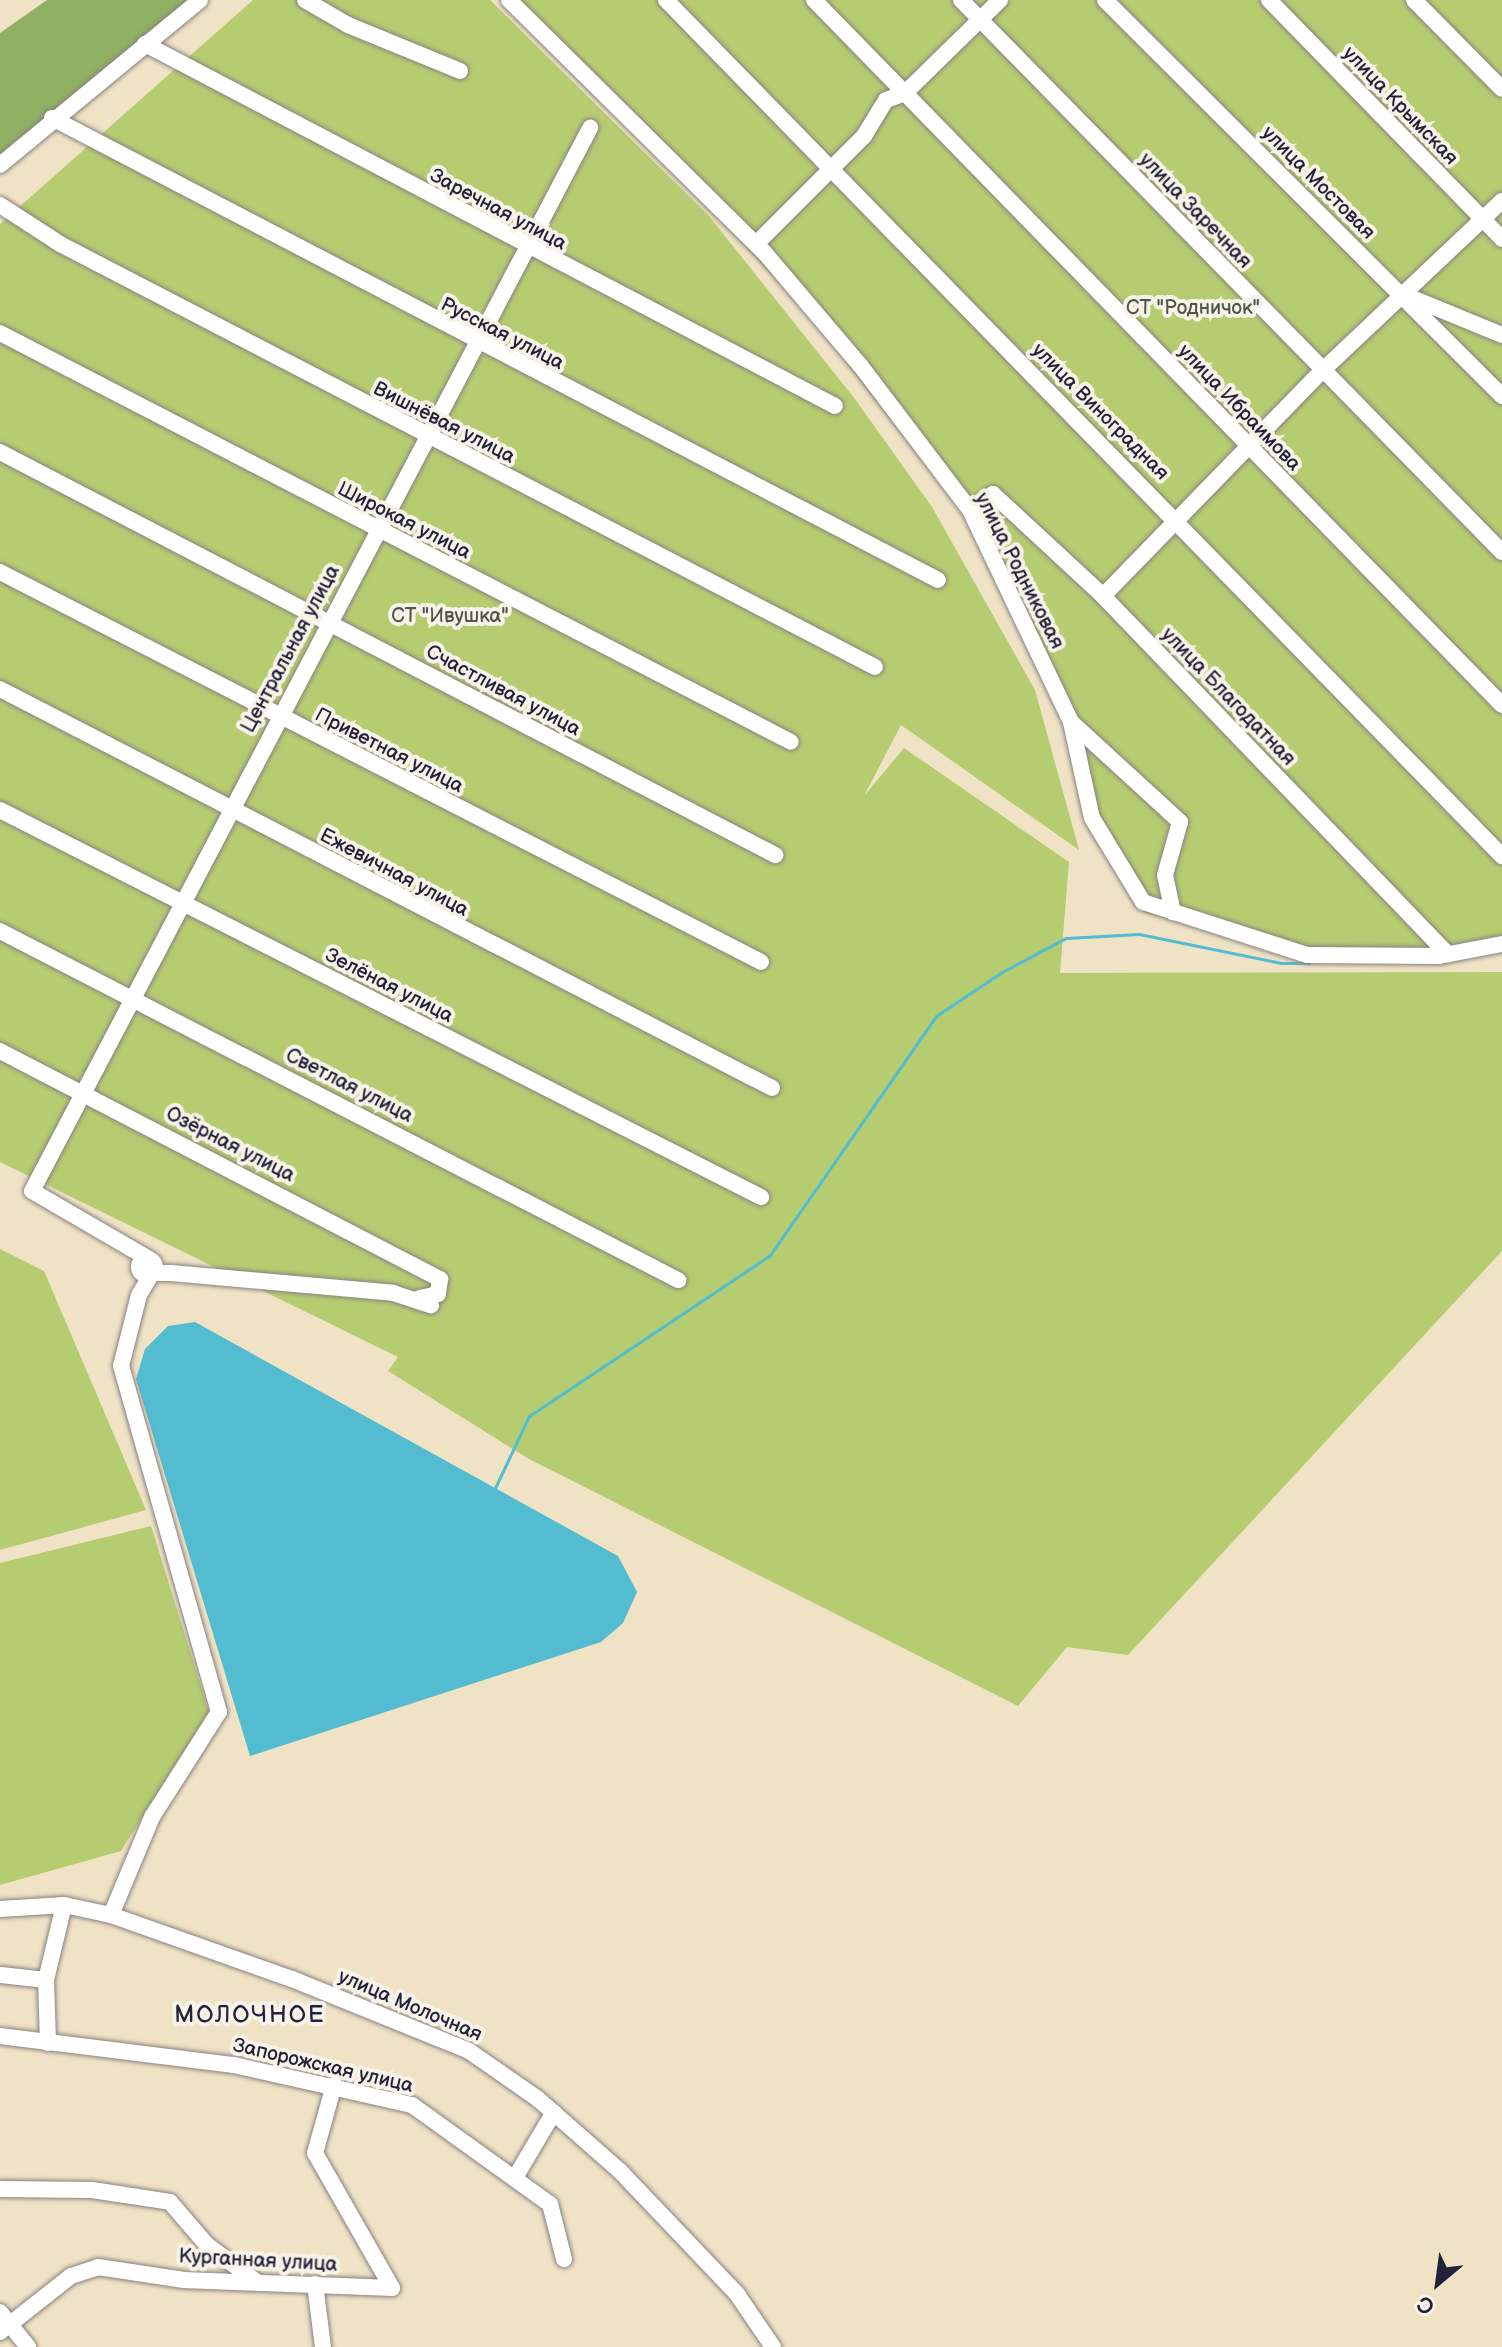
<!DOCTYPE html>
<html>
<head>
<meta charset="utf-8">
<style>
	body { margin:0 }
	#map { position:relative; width:1502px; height:2347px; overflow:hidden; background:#f0e2c5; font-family:"Balsamiq Sans",sans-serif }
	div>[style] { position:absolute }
	.green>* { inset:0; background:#b6cc71 }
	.forest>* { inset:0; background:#90b063 }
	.water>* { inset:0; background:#53bcd0 }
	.stream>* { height:3px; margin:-1.5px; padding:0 1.5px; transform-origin:1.5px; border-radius:1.5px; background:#53bcd0 }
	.roads { filter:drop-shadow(0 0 2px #898280) drop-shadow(0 0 2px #898280) }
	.minor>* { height:16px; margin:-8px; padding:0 8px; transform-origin:8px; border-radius:8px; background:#fff }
	.minor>.ring { margin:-8px; padding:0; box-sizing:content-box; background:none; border:16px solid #fff; border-radius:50% }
	span { translate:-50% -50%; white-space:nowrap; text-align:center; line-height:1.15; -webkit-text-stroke:8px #f7f3e8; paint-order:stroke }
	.street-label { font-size:20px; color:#22223b }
	.park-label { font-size:20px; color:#4e554b }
	.quarter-label { font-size:24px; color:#22223b; letter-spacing:2px }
	.north { position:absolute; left:1398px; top:2243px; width:80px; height:80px; -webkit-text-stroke:6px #f7f3e8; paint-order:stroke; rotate:209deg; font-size:22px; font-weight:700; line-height:32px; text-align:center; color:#22223b }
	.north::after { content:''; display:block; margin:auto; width:28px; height:36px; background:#22223b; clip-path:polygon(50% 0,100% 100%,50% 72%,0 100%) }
</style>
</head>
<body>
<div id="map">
	<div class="green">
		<div style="clip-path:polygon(253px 0,490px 0,709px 216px,855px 399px,932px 507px,1035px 690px,1079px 850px,901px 725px,864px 796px,904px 748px,1069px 862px,1060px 973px,1502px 972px,1502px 1251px,1128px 1655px,1067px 1647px,1018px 1706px,529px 1459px,388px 1371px,398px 1357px,0 1162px,0 224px)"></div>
		<div style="clip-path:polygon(515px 0,1502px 0,1502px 938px,1425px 954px,1313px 957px,1145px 913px,1086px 817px,1060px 711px,966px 518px,810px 316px)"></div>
		<div style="clip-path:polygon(0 1249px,44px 1271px,146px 1510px,0 1550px)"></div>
		<div style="clip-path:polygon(151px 1526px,209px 1712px,121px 1851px,0 1885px,0 1563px)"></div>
	</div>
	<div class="forest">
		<div style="clip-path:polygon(47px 0,195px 0,0 160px,0 33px)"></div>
	</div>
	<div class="water">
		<div style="clip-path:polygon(195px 1322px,618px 1556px,637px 1592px,623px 1623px,601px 1642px,250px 1756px,136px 1379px,145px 1349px,168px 1326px)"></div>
	</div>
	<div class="stream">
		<div style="left:494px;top:1490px;width:82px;rotate:-64.7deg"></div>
		<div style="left:529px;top:1416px;width:290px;rotate:-33.7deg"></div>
		<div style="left:770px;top:1255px;width:291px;rotate:-55.2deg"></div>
		<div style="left:936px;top:1016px;width:79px;rotate:-33.7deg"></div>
		<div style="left:1002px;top:972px;width:72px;rotate:-28deg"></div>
		<div style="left:1066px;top:938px;width:73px;rotate:-3.1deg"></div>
		<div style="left:1139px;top:934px;width:145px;rotate:11.5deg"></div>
		<div style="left:1281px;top:963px;width:28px"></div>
	</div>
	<div class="roads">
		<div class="minor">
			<div style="left:305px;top:0;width:50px;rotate:30.2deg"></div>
			<div style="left:348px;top:25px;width:121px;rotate:22.3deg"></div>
			<div style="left:509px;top:0;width:359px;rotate:44.7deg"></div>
			<div style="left:764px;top:252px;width:148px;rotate:49.7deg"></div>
			<div style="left:860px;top:365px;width:182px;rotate:52.8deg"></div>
			<div style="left:970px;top:510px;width:235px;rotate:64.5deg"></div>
			<div style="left:1071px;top:722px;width:98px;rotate:77.7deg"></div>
			<div style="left:1092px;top:818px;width:98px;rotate:58.7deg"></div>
			<div style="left:1143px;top:902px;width:172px;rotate:17.9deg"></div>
			<div style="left:1307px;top:955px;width:132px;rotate:0.4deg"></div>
			<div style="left:1439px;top:956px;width:64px;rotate:-10.8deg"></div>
			<div style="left:666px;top:0;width:1197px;rotate:45.68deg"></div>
			<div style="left:814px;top:0;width:985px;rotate:45.7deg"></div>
			<div style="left:961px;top:0;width:773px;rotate:45.58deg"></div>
			<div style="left:1105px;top:0;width:561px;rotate:44.93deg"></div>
			<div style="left:1269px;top:0;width:334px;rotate:45.7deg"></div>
			<div style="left:1414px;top:0;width:125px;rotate:45.3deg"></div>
			<div style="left:145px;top:44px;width:779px;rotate:27.68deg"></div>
			<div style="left:52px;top:118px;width:999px;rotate:27.54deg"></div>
			<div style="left:0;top:165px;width:259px;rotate:-39.5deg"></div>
			<div style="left:0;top:205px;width:72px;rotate:33deg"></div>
			<div style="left:60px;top:244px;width:918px;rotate:27.43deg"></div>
			<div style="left:756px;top:244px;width:153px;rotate:-45deg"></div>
			<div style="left:864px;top:136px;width:42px;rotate:-58.6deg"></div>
			<div style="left:886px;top:100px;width:20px;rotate:-20deg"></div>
			<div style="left:905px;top:93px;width:133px;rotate:-44.4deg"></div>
			<div style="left:1412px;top:298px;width:97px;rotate:22.3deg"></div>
			<div style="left:0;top:333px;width:890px;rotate:27.34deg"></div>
			<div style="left:0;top:452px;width:874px;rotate:27.47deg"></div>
			<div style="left:970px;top:510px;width:28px;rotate:-35deg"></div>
			<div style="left:993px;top:494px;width:150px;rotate:42.8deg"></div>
			<div style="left:1103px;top:596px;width:497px;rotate:46.1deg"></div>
			<div style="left:0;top:572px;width:855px;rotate:27.13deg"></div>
			<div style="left:1103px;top:596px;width:315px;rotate:-45.8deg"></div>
			<div style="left:1323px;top:370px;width:246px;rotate:-43.4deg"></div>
			<div style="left:0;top:689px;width:869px;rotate:27.33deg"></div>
			<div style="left:1071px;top:722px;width:148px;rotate:42.5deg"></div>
			<div style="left:1180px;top:822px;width:55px;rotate:105.8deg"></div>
			<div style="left:1165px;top:875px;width:38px;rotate:78deg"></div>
			<div style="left:0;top:810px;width:854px;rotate:26.96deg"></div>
			<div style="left:0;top:931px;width:763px;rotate:27.24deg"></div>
			<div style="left:0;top:1051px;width:496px;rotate:27.4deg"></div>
			<div style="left:440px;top:1279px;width:15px;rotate:98deg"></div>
			<div style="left:438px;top:1294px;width:19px;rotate:168deg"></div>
			<div class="ring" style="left:139px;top:1259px;width:0;height:0"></div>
			<div style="left:149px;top:1259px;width:135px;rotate:-149.8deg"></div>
			<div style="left:32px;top:1191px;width:1201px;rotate:-62.3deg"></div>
			<div style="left:0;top:1909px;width:64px;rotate:-3.6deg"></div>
			<div style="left:64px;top:1905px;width:48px;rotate:12deg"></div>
			<div style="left:111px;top:1915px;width:192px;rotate:19.5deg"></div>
			<div style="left:292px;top:1979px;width:191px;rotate:22.1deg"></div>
			<div style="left:469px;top:2051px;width:84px;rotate:34.8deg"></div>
			<div style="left:538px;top:2099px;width:109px;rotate:41.3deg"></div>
			<div style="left:620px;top:2171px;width:170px;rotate:46.4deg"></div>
			<div style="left:737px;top:2294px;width:64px;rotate:55.8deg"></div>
			<div style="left:111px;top:1915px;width:106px;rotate:-67.3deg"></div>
			<div style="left:152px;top:1817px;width:125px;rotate:-57.5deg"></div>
			<div style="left:219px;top:1712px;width:360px;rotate:-105.8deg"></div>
			<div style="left:121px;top:1366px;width:73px;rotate:-75.8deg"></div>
			<div style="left:139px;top:1295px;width:26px;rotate:-59deg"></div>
			<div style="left:152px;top:1273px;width:19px"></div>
			<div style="left:171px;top:1273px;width:223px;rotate:5.1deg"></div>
			<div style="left:393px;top:1293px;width:40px;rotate:18deg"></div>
			<div style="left:1px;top:1975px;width:45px;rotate:6.3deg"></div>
			<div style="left:0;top:2036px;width:236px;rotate:7.1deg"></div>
			<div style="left:234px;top:2065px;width:182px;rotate:12.7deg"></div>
			<div style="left:412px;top:2105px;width:170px;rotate:35.7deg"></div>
			<div style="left:550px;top:2204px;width:57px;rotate:75.7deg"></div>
			<div style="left:48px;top:2043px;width:63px;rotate:-91.8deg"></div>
			<div style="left:46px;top:1980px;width:77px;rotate:-76.5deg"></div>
			<div style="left:516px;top:2176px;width:74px;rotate:-59.3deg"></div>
			<div style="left:0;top:2189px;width:92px;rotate:0.6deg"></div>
			<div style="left:92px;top:2190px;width:79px;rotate:8.7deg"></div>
			<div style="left:170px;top:2202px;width:57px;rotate:49.3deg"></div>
			<div style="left:207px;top:2245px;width:62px;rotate:36.5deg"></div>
			<div style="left:315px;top:2284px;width:64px;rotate:82.8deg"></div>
			<div style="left:0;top:2312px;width:45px;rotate:51.3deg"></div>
			<div style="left:0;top:2332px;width:90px;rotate:-38.3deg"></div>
			<div style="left:71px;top:2276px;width:28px;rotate:-18deg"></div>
			<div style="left:98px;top:2267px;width:87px;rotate:8.6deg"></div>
			<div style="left:184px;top:2280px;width:208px;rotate:2.2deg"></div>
			<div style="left:392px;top:2288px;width:155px;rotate:-119.7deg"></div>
			<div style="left:315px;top:2153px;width:71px;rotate:-74.4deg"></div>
		</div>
	</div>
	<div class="street-label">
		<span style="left:1400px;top:106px;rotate:46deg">улица Крымская</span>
		<span style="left:1318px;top:183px;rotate:45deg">улица Мостовая</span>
		<span style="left:498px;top:210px;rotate:28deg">Заречная улица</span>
		<span style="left:1195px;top:211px;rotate:46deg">улица Заречная</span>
		<span style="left:502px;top:334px;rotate:27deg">Русская улица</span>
		<span style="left:1239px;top:408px;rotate:46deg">улица Ибраимова</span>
		<span style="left:1100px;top:412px;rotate:45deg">улица Виноградная</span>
		<span style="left:444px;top:423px;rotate:27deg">Вишнёвая улица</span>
		<span style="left:404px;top:521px;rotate:27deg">Широкая улица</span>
		<span style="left:1019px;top:571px;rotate:63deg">улица Родниковая</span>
		<span style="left:291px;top:649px;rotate:-62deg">Центральная улица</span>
		<span style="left:503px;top:691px;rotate:28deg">Счастливая улица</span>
		<span style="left:1228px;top:697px;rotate:46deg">улица Благодатная</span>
		<span style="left:389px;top:751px;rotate:27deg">Приветная улица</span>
		<span style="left:394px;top:873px;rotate:28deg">Ежевичная улица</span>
		<span style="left:389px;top:986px;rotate:27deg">Зелёная улица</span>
		<span style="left:349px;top:1086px;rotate:27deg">Светлая улица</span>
		<span style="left:230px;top:1145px;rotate:27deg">Озёрная улица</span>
		<span style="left:410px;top:2006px;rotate:23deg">улица Молочная</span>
		<span style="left:323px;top:2066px;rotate:13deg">Запорожская улица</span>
		<span style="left:258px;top:2261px;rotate:3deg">Курганная улица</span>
	</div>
	<div class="park-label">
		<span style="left:1193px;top:308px">СТ "Родничок"</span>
		<span style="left:450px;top:616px">СТ "Ивушка"</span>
	</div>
	<div class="quarter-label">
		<span style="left:250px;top:2015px">МОЛОЧНОЕ</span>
	</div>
	<div class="north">С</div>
</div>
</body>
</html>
